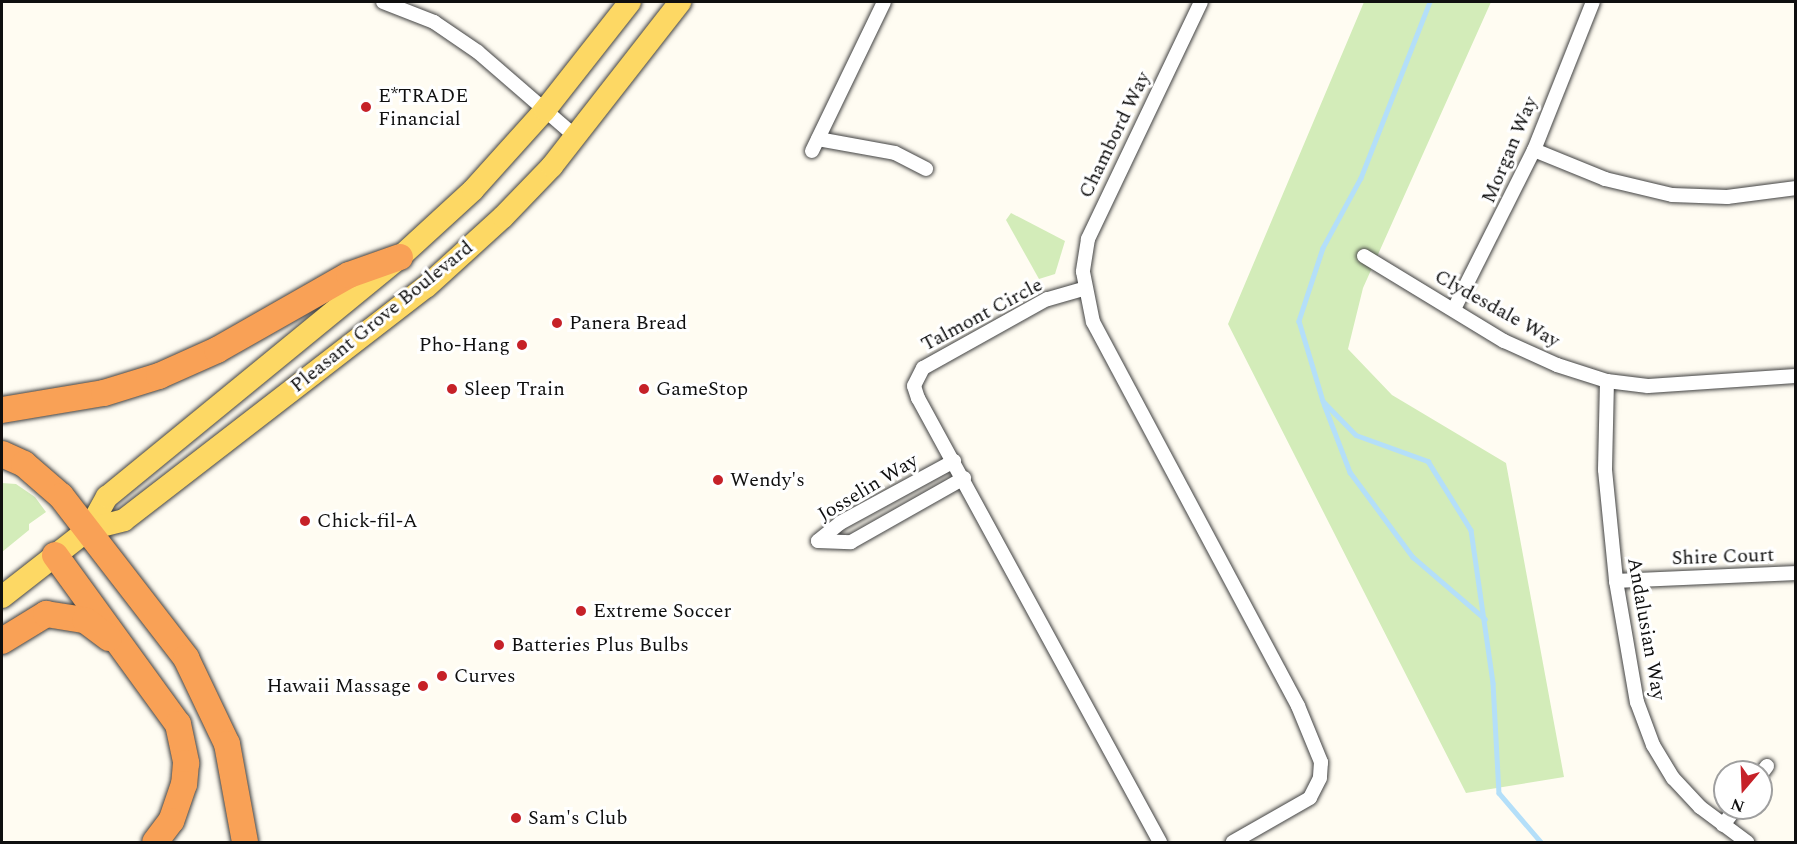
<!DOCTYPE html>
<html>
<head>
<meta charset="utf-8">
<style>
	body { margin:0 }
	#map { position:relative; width:1797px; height:844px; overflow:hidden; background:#fffcf2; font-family:Spectral,serif }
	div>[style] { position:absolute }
	.green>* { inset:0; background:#d3ecb9 }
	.stream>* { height:4.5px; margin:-2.25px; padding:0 2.25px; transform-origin:2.25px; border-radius:2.25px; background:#b4dff9 }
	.roads { filter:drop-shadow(0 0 2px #424242) drop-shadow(0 0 2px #424242) }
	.street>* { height:14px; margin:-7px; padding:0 7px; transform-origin:7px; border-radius:7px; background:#fff }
	.primary>* { height:22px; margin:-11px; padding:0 11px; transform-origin:11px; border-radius:11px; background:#fdd864 }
	.highway>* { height:26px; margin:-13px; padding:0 13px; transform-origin:13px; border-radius:13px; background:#f9a156 }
	.dots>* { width:16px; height:16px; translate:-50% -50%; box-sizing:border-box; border:3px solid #fff; border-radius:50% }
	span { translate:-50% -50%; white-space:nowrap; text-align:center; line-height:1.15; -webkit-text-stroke:6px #fff; paint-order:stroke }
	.poi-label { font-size:20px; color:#0f0f0f }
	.left { translate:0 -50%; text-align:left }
	.right { translate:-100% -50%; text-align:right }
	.street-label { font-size:20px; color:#0f0f0f }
	.frame { position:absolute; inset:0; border:3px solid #0f0f0f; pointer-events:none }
	.north { position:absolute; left:1713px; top:760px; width:60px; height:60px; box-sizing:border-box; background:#fff; border:2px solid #9f9f9f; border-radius:50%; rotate:199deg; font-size:16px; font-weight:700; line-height:24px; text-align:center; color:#0f0f0f }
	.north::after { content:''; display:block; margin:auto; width:21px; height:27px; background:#c62128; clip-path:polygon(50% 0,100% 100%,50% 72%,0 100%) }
</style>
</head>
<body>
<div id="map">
	<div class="green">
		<div style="clip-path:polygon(1364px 2px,1491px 2px,1363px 288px,1348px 349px,1392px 395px,1506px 463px,1564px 777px,1466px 793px,1228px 324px)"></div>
		<div style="clip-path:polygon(1011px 213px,1065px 241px,1055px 274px,1039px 279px,1006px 220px)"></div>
		<div style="clip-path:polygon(2px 483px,16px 484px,35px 497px,46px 512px,29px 524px,29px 530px,2px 552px)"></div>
	</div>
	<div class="stream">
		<div style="left:1430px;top:2px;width:189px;rotate:111.4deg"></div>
		<div style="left:1361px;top:178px;width:80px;rotate:118.5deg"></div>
		<div style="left:1323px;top:248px;width:77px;rotate:108.2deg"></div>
		<div style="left:1299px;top:321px;width:84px;rotate:73.3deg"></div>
		<div style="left:1323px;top:401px;width:47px;rotate:45.9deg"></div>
		<div style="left:1356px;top:435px;width:77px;rotate:19.9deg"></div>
		<div style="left:1428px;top:461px;width:81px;rotate:58.1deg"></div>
		<div style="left:1471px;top:530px;width:155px;rotate:81.8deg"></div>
		<div style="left:1493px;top:683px;width:110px;rotate:86.9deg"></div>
		<div style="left:1499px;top:793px;width:65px;rotate:49.4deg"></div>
		<div style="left:1324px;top:404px;width:73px;rotate:69.1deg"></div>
		<div style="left:1350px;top:472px;width:106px;rotate:53.5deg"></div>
		<div style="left:1413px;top:557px;width:95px;rotate:40.7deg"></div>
	</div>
	<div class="roads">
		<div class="street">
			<div style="left:383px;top:2px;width:55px;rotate:21.4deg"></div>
			<div style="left:434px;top:22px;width:53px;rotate:34.3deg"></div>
			<div style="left:478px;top:52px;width:130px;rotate:40.9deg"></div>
			<div style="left:1201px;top:2px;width:263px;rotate:115.5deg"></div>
			<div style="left:1088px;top:239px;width:33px;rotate:99deg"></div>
			<div style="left:1083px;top:272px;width:51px;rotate:78.7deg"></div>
			<div style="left:1093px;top:322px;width:435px;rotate:61.9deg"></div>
			<div style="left:1298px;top:706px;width:61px;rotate:67.7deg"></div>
			<div style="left:1321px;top:762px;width:16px;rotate:94deg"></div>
			<div style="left:1320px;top:778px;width:22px;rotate:117deg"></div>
			<div style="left:1310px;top:798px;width:89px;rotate:150.3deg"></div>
			<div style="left:818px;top:139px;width:78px;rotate:10.3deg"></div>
			<div style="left:895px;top:153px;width:35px;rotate:27deg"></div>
			<div style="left:1534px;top:150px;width:77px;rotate:22.2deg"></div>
			<div style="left:1605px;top:179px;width:69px;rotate:13.4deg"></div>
			<div style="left:1672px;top:195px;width:55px;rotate:2.1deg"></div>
			<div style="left:1727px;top:197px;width:70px;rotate:-7.4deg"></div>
			<div style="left:812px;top:151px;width:165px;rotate:-64.2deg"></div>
			<div style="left:1364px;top:256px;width:164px;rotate:31.3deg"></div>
			<div style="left:1504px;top:341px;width:58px;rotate:24.4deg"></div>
			<div style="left:1557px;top:365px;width:52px;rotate:17.7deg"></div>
			<div style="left:1607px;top:381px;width:41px;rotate:7deg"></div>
			<div style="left:1648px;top:386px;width:148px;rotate:-3.9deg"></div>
			<div style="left:1083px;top:289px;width:37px;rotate:164deg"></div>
			<div style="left:1047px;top:299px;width:142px;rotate:150.9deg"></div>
			<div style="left:923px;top:368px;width:20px;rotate:117deg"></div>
			<div style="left:914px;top:386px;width:13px;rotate:72deg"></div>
			<div style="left:918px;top:398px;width:506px;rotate:61.41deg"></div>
			<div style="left:1454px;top:309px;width:178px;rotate:-63.3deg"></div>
			<div style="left:1534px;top:150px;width:159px;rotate:-68.3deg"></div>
			<div style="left:1607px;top:381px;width:89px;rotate:91.3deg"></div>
			<div style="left:1605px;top:470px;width:112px;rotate:84.3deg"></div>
			<div style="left:1616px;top:581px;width:123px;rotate:80.2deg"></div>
			<div style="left:1637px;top:702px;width:46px;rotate:69.6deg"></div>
			<div style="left:1653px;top:745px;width:39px;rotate:59deg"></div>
			<div style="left:1673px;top:778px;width:40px;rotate:47deg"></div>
			<div style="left:1700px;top:807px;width:59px;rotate:36.7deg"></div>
			<div style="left:818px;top:541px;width:33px;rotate:2deg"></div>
			<div style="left:851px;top:542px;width:130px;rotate:-29.5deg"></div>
			<div style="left:818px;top:541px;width:28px;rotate:-39deg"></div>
			<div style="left:840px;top:523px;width:130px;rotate:-28.5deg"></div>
			<div style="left:1616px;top:581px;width:180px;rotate:-2.5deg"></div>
			<div style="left:1761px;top:774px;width:10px;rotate:-53deg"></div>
			<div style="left:1723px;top:825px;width:21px;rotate:-53deg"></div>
		</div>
		<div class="primary">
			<div style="left:89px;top:529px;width:37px;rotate:-61deg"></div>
			<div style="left:107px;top:497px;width:379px;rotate:-39.3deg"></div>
			<div style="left:400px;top:257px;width:99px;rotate:-42.5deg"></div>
			<div style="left:473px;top:190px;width:108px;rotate:-48deg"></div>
			<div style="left:545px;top:110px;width:137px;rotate:-51.8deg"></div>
			<div style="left:2px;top:597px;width:110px;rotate:-38deg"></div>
			<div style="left:89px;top:529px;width:36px;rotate:-14deg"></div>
			<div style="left:124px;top:520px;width:381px;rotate:-37.7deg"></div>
			<div style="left:426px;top:287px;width:104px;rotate:-42.3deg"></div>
			<div style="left:503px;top:217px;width:71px;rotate:-46.1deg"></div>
			<div style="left:552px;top:166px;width:208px;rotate:-52deg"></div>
		</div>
		<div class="highway">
			<div style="left:2px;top:410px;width:103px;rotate:-9.5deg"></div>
			<div style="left:104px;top:393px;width:58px;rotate:-17.2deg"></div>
			<div style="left:159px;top:376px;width:64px;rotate:-24.1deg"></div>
			<div style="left:217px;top:350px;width:152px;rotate:-29.6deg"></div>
			<div style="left:349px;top:275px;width:54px;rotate:-19.4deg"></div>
			<div style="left:2px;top:454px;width:24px;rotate:24deg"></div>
			<div style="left:24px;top:464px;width:49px;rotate:40.9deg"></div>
			<div style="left:61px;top:496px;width:205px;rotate:52.3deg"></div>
			<div style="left:186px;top:658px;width:95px;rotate:64.5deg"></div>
			<div style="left:227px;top:744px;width:100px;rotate:79.6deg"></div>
			<div style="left:55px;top:555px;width:209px;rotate:54deg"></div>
			<div style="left:178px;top:724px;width:40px;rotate:78deg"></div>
			<div style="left:186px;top:763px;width:21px;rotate:95deg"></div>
			<div style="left:184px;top:784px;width:39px;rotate:109deg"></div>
			<div style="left:171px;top:821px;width:26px;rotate:127deg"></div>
			<div style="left:2px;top:641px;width:52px;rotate:-31.5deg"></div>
			<div style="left:46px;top:614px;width:39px;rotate:9deg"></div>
			<div style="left:85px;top:620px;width:30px;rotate:37deg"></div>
		</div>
	</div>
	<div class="dots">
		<div style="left:366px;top:107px;background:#c62128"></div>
		<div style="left:557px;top:323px;background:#c62128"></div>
		<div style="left:522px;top:345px;background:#c62128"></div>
		<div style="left:452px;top:389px;background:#c62128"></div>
		<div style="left:644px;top:389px;background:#c62128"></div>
		<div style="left:718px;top:480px;background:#c62128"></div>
		<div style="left:305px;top:521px;background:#c62128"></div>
		<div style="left:581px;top:611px;background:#c62128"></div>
		<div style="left:499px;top:645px;background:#c62128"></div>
		<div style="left:442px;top:676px;background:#c62128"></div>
		<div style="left:423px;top:686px;background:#c62128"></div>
		<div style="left:516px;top:818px;background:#c62128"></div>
	</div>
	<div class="poi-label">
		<span class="left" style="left:378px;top:108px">E*TRADE<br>Financial</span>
		<span class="left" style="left:569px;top:323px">Panera Bread</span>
		<span class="right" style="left:510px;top:345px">Pho-Hang</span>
		<span class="left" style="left:464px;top:389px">Sleep Train</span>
		<span class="left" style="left:656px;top:389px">GameStop</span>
		<span class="left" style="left:730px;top:480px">Wendy's</span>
		<span class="left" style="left:317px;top:521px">Chick-fil-A</span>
		<span class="left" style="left:593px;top:611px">Extreme Soccer</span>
		<span class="left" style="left:511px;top:645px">Batteries Plus Bulbs</span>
		<span class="left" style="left:454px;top:676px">Curves</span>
		<span class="right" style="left:411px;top:686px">Hawaii Massage</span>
		<span class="left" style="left:528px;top:818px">Sam's Club</span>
	</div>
	<div class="street-label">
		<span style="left:1115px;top:135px;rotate:-64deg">Chambord Way</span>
		<span style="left:1510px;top:150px;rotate:-67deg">Morgan Way</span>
		<span style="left:1497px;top:309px;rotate:29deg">Clydesdale Way</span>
		<span style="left:982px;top:315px;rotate:-28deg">Talmont Circle</span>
		<span style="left:382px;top:317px;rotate:-39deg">Pleasant Grove Boulevard</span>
		<span style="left:868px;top:488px;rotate:-31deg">Josselin Way</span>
		<span style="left:1723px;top:557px;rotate:-2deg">Shire Court</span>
		<span style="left:1646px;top:629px;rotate:80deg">Andalusian Way</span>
	</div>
	<div class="frame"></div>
	<div class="north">N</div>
</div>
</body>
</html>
